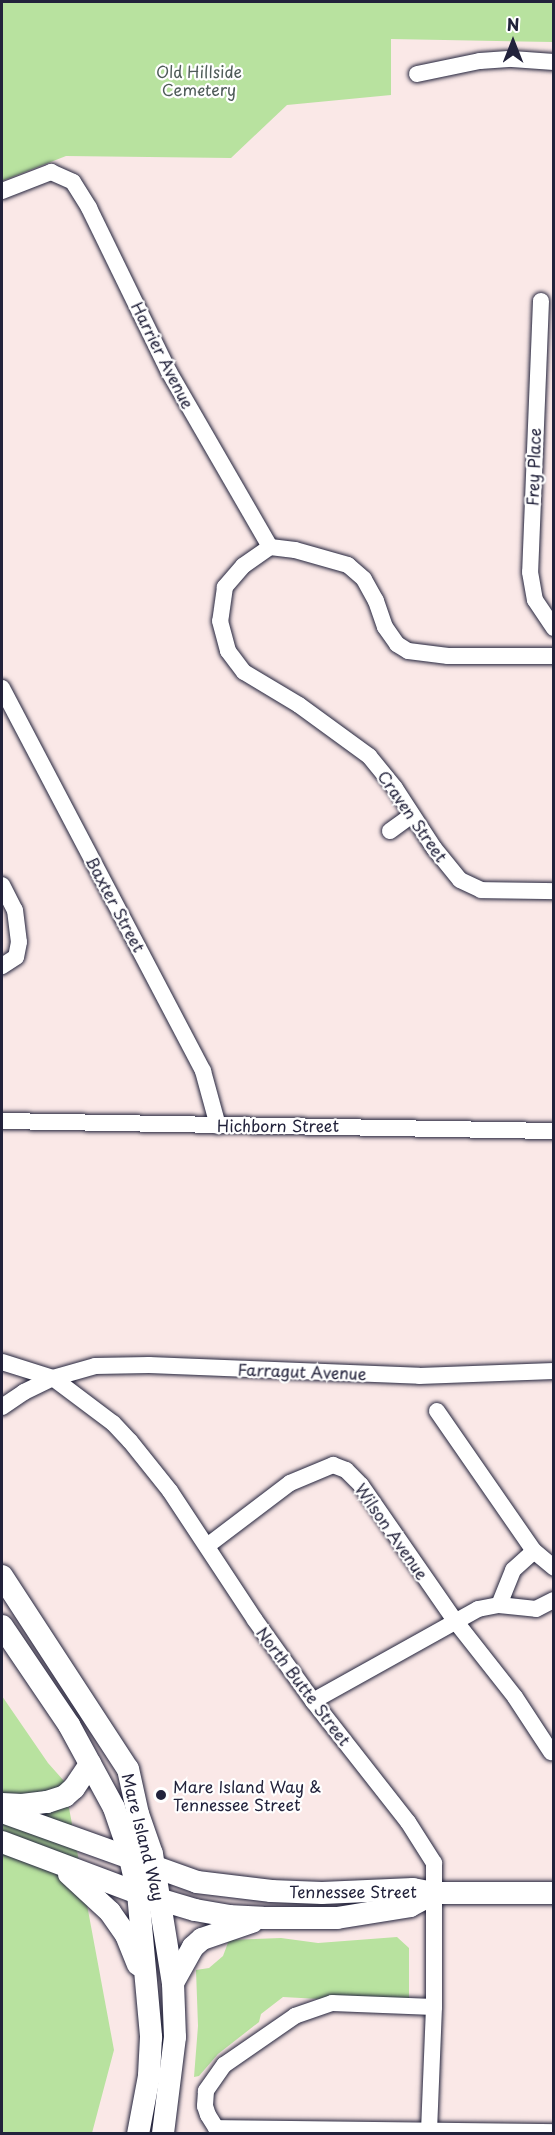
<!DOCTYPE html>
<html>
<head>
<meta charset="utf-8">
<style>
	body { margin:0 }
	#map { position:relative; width:555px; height:2135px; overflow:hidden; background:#fae8e7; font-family:"Playpen Sans",sans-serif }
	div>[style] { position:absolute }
	.green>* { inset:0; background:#b8e29f }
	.roads { filter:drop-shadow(0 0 2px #22223b) drop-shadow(0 0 2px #22223b) }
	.street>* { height:16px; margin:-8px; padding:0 8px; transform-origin:8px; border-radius:8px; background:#fff }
	.secondary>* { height:22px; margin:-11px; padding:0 11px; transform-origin:11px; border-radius:11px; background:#fff }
	.dots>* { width:16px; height:16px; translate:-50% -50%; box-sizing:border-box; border:3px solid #fff; border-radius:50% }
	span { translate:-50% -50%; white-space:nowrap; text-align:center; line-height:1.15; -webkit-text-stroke:4.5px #fff; paint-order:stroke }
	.park-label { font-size:16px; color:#4f5c59 }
	.street-label { font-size:16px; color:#22223b }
	.poi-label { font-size:16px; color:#22223b }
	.left { translate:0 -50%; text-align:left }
	.frame { position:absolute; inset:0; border:3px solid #22223b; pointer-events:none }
	.north { position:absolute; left:483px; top:12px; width:60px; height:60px; -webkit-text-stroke:4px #fff; paint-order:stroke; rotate:0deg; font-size:16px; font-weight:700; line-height:24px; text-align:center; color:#22223b }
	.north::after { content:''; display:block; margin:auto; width:21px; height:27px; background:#22223b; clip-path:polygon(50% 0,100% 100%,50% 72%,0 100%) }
</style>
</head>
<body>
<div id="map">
	<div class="green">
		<div style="clip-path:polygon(2px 2px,553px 2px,553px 42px,391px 39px,391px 95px,287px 105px,231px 158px,66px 156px,2px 181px)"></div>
		<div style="clip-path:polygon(2px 1696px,48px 1763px,64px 1781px,114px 2050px,92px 2133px,2px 2133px)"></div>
		<div style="clip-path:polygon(397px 1937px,409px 1948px,409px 2004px,283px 1997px,261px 2014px,259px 2022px,218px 2054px,199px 2076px,194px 2077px,198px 2026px,196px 1970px,209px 1968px,223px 1956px,229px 1940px,281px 1938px,318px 1943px)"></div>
	</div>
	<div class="roads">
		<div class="street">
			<div style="left:417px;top:74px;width:64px;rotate:-11.7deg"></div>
			<div style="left:480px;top:61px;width:32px;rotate:-4deg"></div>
			<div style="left:512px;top:59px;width:42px;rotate:4.1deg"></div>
			<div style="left:2px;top:191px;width:53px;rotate:-21.2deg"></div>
			<div style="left:51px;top:172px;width:24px;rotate:24deg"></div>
			<div style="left:73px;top:182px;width:31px;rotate:58deg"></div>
			<div style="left:89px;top:208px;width:182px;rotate:64deg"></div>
			<div style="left:169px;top:372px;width:202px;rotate:60deg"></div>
			<div style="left:541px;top:301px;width:271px;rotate:92.3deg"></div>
			<div style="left:530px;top:572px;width:28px;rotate:80deg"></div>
			<div style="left:535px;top:600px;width:34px;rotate:56deg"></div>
			<div style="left:554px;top:656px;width:106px;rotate:180deg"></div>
			<div style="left:448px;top:656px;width:40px;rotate:-172.9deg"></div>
			<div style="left:408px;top:651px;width:13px;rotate:-148deg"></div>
			<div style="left:397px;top:644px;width:21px;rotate:-125deg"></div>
			<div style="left:385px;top:627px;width:28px;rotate:-109deg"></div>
			<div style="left:376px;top:601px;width:25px;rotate:-119deg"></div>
			<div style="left:364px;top:579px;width:21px;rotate:-139deg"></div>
			<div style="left:348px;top:565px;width:55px;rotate:-164.2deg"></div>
			<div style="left:295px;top:550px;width:25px;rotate:-173deg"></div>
			<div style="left:270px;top:547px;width:33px;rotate:145deg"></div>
			<div style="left:243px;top:566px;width:28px;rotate:131deg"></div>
			<div style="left:225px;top:587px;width:34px;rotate:98deg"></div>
			<div style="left:220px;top:621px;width:31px;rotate:75deg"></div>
			<div style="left:228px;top:651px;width:26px;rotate:53deg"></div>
			<div style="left:244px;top:672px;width:64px;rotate:31deg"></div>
			<div style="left:299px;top:705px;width:87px;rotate:36.1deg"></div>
			<div style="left:369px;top:756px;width:41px;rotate:50.9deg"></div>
			<div style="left:395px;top:788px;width:72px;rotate:57deg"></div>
			<div style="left:434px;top:848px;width:41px;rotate:50.9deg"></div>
			<div style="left:460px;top:880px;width:23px;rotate:25deg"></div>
			<div style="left:481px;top:890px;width:73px;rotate:0.8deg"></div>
			<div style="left:2px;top:688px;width:433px;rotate:62.3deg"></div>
			<div style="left:203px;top:1071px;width:57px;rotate:74.7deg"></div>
			<div style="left:390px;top:831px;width:27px;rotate:-36deg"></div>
			<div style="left:2px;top:885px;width:28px;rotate:63deg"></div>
			<div style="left:15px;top:910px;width:32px;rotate:83deg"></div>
			<div style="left:19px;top:942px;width:15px;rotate:101deg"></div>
			<div style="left:16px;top:957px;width:17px;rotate:147deg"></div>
			<div style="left:2px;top:1121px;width:552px;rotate:1.04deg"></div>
			<div style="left:2px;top:1362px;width:53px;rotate:17.4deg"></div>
			<div style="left:53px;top:1378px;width:75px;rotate:36.9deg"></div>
			<div style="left:113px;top:1423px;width:25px;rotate:47deg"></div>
			<div style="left:130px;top:1441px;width:64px;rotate:51.3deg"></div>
			<div style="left:170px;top:1491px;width:154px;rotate:56.6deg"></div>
			<div style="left:255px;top:1620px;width:100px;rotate:54.4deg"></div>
			<div style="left:313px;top:1701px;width:154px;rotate:51.9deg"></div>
			<div style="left:408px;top:1822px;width:49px;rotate:57.6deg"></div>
			<div style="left:434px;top:1863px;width:144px;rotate:90deg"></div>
			<div style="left:434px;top:2007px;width:127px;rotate:92.3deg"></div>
			<div style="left:2px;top:1407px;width:27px;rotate:-34deg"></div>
			<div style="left:24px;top:1392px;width:32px;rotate:-26deg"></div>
			<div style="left:53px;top:1378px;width:44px;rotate:-15.9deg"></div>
			<div style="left:95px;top:1366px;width:54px;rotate:-1.1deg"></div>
			<div style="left:149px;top:1365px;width:270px;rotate:2.3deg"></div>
			<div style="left:419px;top:1376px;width:135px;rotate:-2.1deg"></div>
			<div style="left:437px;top:1411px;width:170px;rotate:55.3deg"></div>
			<div style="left:534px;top:1551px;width:26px;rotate:40deg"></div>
			<div style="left:207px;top:1546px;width:104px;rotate:-37.2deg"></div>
			<div style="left:290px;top:1483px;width:47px;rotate:-22.7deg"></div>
			<div style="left:333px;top:1465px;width:14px;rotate:21deg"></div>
			<div style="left:346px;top:1470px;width:21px;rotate:45deg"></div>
			<div style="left:361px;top:1485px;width:167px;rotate:55.3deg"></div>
			<div style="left:456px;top:1622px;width:95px;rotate:51.8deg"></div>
			<div style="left:515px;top:1697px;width:66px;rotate:56.8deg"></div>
			<div style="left:499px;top:1605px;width:38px;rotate:-68deg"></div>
			<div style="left:513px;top:1570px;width:28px;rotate:-42deg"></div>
			<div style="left:313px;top:1701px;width:189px;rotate:-29.1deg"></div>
			<div style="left:478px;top:1609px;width:21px;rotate:-11deg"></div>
			<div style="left:499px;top:1605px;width:37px;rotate:6deg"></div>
			<div style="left:536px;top:1609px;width:20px;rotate:-27deg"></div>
			<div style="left:434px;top:2007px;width:102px;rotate:-177.8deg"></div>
			<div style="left:332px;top:2003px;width:39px;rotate:161deg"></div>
			<div style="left:295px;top:2016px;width:86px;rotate:145.4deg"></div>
			<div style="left:224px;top:2065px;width:32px;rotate:125deg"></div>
			<div style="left:206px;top:2091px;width:15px;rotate:94deg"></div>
			<div style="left:205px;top:2106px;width:9px;rotate:72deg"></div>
			<div style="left:208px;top:2115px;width:15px;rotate:58deg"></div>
			<div style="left:216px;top:2128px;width:338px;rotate:0.7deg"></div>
		</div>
		<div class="secondary">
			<div style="left:2px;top:1576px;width:230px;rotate:56.9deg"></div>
			<div style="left:128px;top:1769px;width:46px;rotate:77.5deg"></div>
			<div style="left:138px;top:1814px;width:42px;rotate:70.7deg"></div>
			<div style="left:152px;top:1854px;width:131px;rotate:80.8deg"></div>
			<div style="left:173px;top:1983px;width:54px;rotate:87.9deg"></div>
			<div style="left:175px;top:2037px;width:98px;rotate:97.1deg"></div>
			<div style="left:2px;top:1626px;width:120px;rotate:55.9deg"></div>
			<div style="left:69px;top:1725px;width:94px;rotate:61.5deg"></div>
			<div style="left:114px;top:1808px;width:39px;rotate:71deg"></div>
			<div style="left:127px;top:1845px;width:49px;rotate:77.1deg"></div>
			<div style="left:138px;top:1893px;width:145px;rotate:84.8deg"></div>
			<div style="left:151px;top:2037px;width:39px;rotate:93deg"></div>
			<div style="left:149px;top:2076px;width:59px;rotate:100.7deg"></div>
			<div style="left:2px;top:1804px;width:20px;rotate:3deg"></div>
			<div style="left:22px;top:1805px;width:25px;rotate:-7deg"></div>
			<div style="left:47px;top:1802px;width:19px;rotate:-18deg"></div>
			<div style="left:65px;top:1796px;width:12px;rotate:-42deg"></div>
			<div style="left:74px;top:1788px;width:29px;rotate:-56deg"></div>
			<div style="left:2px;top:1812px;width:207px;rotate:19.7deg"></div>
			<div style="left:197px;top:1882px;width:75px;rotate:6.9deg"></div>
			<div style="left:271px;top:1891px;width:51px;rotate:2.2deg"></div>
			<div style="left:322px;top:1893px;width:91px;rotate:-2.5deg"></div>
			<div style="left:413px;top:1889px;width:21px;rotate:11deg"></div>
			<div style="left:434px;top:1893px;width:120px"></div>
			<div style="left:2px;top:1842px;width:145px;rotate:20.6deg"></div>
			<div style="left:138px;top:1893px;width:59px;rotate:16.6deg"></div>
			<div style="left:195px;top:1910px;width:34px;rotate:10deg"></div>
			<div style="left:228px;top:1916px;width:34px;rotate:3deg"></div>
			<div style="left:262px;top:1918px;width:75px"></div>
			<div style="left:337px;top:1918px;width:74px;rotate:-9.3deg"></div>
			<div style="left:410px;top:1906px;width:27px;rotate:-28deg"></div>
			<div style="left:69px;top:1874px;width:56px;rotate:42.8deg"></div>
			<div style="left:110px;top:1912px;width:28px;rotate:55deg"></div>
			<div style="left:126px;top:1935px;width:32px;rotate:68deg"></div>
			<div style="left:173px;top:1983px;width:41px;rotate:-60.9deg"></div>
			<div style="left:193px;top:1947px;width:12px;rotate:-42deg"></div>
			<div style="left:202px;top:1939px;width:53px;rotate:-18.8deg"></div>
		</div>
	</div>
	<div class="dots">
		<div style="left:161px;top:1795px;background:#22223b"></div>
	</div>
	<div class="park-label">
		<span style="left:199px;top:80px">Old Hillside<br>Cemetery</span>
	</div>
	<div class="street-label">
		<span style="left:163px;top:355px;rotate:63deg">Harrier Avenue</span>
		<span style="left:533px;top:467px;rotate:-88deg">Frey Place</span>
		<span style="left:413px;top:816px;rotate:55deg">Craven Street</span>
		<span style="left:116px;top:904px;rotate:62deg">Baxter Street</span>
		<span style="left:278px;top:1125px">Hichborn Street</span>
		<span style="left:302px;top:1371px;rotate:2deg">Farragut Avenue</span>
		<span style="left:392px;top:1531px;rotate:55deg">Wilson Avenue</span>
		<span style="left:304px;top:1686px;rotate:53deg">North Butte Street</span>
		<span style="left:144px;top:1837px;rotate:76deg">Mare Island Way</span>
		<span style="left:353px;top:1891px">Tennessee Street</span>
	</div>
	<div class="poi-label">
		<span class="left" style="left:173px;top:1795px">Mare Island Way &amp;<br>Tennessee Street</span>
	</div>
	<div class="frame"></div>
	<div class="north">N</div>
</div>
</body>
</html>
